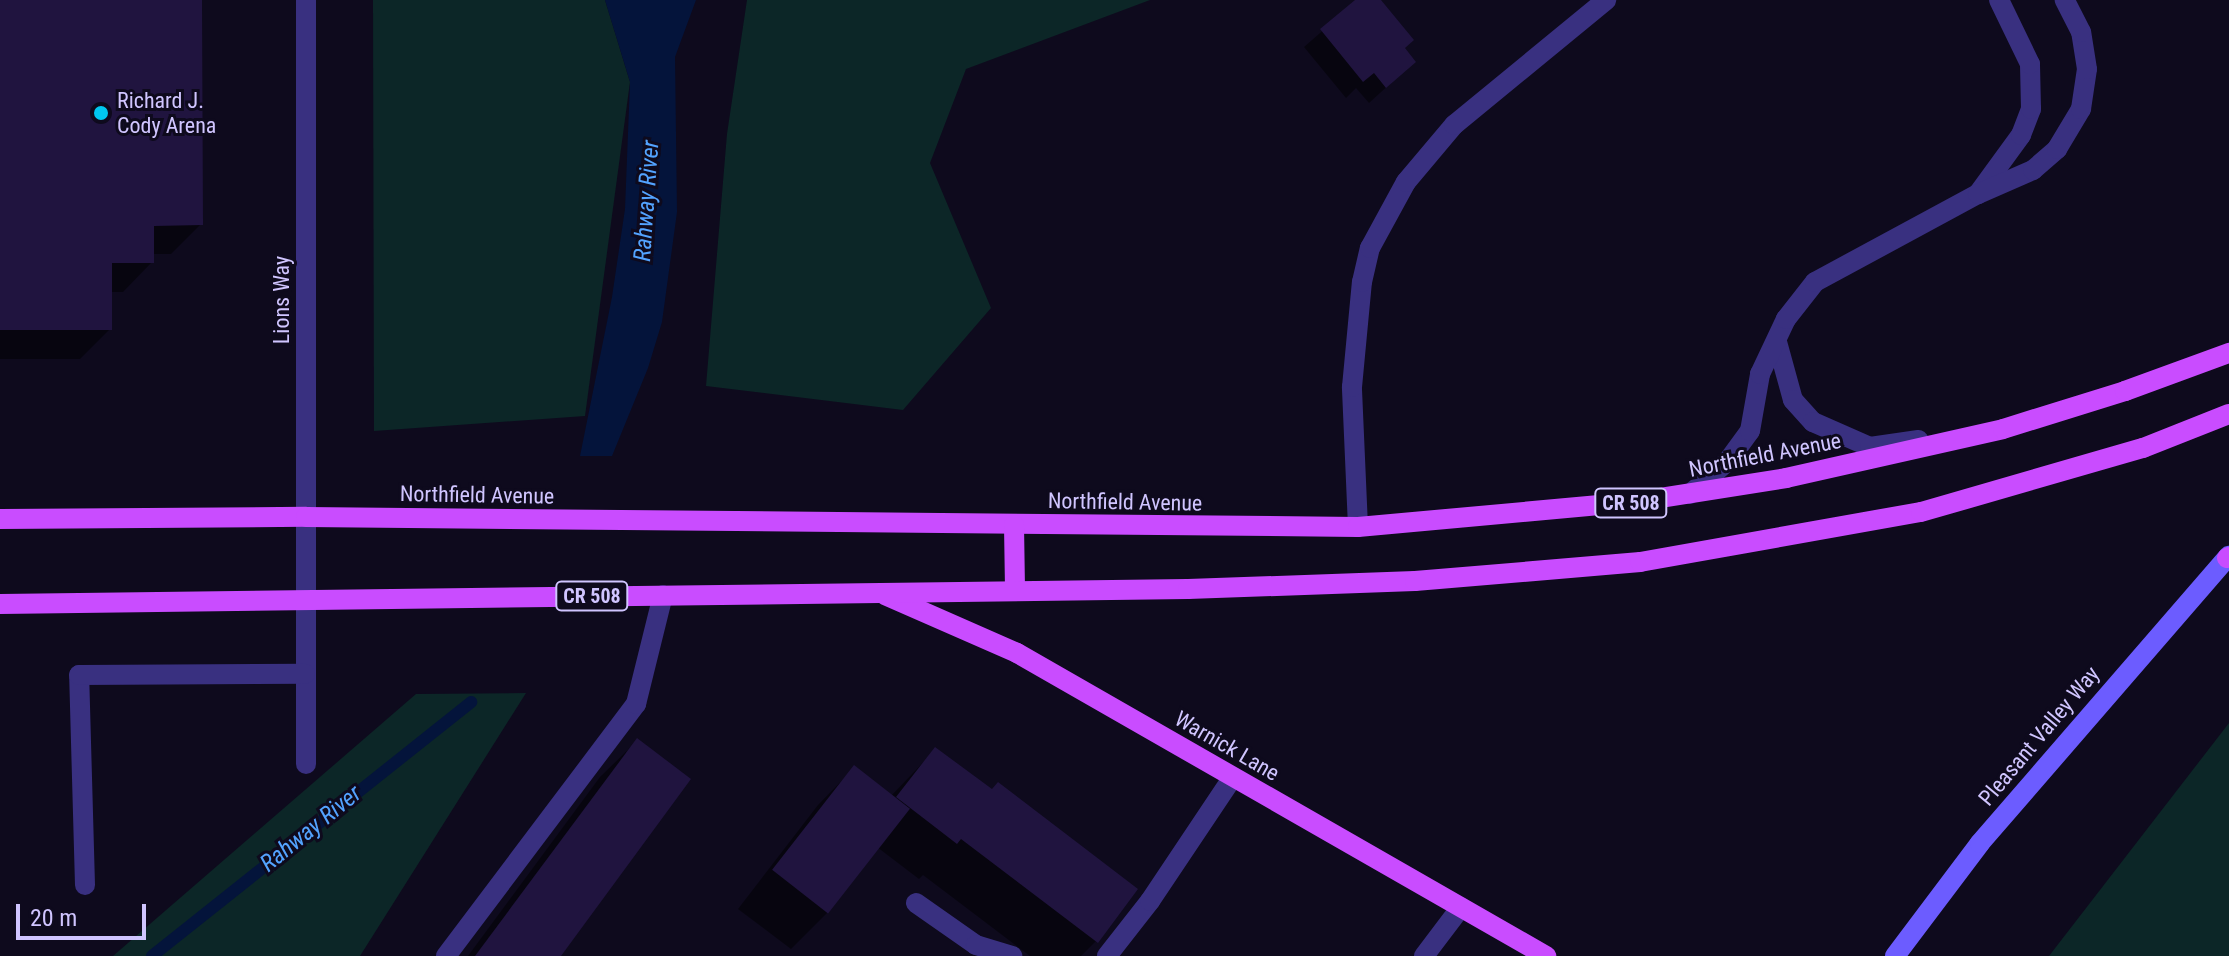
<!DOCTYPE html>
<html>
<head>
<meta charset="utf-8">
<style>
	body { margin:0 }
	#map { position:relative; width:2229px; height:956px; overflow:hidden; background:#0e0a1d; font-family:"Roboto Condensed",sans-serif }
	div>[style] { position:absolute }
	.green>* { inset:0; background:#0c2627 }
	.water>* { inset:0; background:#04143b }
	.shadow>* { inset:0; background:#0007 }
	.stream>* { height:12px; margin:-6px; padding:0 6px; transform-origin:6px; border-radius:6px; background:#04143b }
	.building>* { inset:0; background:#20143f; transform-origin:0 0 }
	.service>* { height:20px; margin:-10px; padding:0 10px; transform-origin:10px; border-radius:10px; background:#393080 }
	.minor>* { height:20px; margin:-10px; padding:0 10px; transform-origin:10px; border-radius:10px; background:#393080 }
	.secondary>* { height:20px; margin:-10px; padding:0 10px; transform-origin:10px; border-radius:10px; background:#6c5cff }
	.primary>* { height:20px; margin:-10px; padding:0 10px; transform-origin:10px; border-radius:10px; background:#c94cff }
	.dots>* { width:22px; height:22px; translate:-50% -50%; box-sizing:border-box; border:4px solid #0e0a1d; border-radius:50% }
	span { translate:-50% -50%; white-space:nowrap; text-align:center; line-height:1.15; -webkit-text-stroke:6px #0e0a1d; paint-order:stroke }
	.shield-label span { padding:2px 6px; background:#0e0a1d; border:2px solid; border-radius:6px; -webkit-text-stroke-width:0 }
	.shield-label { font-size:20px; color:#d0c5ff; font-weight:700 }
	.poi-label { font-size:22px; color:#d0c5ff }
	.left { translate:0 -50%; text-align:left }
	.street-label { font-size:22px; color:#d0c5ff }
	.water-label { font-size:24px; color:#53a3ff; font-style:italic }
	.scale { position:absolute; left:16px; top:904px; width:130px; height:36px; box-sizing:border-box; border:4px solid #d0c5ff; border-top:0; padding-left:10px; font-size:24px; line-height:28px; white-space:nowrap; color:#d0c5ff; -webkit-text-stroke:6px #0e0a1d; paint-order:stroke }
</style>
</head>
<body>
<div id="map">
	<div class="green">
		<div style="clip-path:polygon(373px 0,605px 0,630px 82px,585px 416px,374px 431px)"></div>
		<div style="clip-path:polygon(747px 0,1150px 0,966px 69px,930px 163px,991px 308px,903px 410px,706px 386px,727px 134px)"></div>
		<div style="clip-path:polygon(526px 693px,360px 956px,113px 956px,416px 694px)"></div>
		<div style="clip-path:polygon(2229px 723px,2229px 956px,2049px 956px)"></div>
	</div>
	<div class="water">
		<div style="clip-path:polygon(605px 0,696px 0,675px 57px,677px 212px,662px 322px,648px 368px,612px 456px,580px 456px,612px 297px,625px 209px,630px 82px)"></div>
	</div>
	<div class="shadow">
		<div style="clip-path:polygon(0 0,200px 0,201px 224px,171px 254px,152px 254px,152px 262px,123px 292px,110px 292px,110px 329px,80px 359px,0 359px)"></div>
		<div style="clip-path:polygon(1358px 0,1379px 0,1403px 49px,1414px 62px,1369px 103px,1356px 88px,1346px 98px,1304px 47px)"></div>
		<div style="clip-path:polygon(637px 741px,558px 956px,468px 956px,600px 777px)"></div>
		<div style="clip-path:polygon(936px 749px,1096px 941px,1081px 956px,1030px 956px,923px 875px,919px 879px,877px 847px,827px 913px,791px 949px,738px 909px,818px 805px,854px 768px,891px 796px)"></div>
	</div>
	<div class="stream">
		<div style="left:152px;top:956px;width:408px;rotate:-38.5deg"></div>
	</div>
	<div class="building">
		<div style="clip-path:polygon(0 0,202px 0,203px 225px,154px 226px,154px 263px,112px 263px,112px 330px,0 330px)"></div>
		<div style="clip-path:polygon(1355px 0,1381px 0,1414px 40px,1405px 48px,1416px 62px,1386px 88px,1374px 73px,1363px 82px,1320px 29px)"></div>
		<div style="clip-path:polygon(637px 738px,691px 779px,561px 956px,475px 956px)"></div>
		<div style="clip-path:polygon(935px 747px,992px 789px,998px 782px,1138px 889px,1098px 943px,961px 839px,957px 844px,896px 797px)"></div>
		<div style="left:854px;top:765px;width:71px;height:133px;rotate:38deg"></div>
	</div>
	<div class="service">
		<div style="left:1978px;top:194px;width:73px;rotate:-53.9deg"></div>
		<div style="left:2021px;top:135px;width:28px;rotate:-69deg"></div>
		<div style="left:2031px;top:109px;width:45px;rotate:-91.3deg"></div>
		<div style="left:2030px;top:64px;width:71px;rotate:-115.8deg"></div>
		<div style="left:1777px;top:342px;width:60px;rotate:74.6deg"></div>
		<div style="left:1793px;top:400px;width:30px;rotate:48deg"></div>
		<div style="left:1813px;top:422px;width:62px;rotate:23.7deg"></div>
		<div style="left:1870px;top:447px;width:49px;rotate:-8.3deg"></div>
		<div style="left:1690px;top:494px;width:50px;rotate:-41deg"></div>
		<div style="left:1728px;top:461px;width:37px;rotate:-54deg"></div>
		<div style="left:1750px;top:431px;width:58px;rotate:-80deg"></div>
		<div style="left:1760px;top:374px;width:61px;rotate:-64.7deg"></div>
		<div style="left:1786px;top:319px;width:47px;rotate:-51.9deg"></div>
		<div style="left:1815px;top:282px;width:185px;rotate:-28.4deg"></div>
		<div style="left:1978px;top:194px;width:60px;rotate:-23.6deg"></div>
		<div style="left:2033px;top:170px;width:32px;rotate:-41deg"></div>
		<div style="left:2057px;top:149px;width:47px;rotate:-59deg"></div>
		<div style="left:2081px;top:109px;width:40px;rotate:-81.5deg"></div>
		<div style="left:2087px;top:69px;width:37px;rotate:-99deg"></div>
		<div style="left:2081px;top:32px;width:36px;rotate:-117deg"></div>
		<div style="left:1358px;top:527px;width:140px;rotate:-92.5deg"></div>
		<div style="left:1352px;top:387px;width:105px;rotate:-84.6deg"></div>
		<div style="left:1362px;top:282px;width:35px;rotate:-77deg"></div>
		<div style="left:1370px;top:248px;width:75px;rotate:-61.4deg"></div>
		<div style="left:1406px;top:182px;width:75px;rotate:-49.9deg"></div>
		<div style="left:1454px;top:125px;width:197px;rotate:-39.4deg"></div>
		<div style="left:306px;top:599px;width:165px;rotate:90deg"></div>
		<div style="left:85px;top:885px;width:210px;rotate:-91.6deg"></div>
		<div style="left:79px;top:675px;width:226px;rotate:-0.3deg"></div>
		<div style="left:916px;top:903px;width:73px;rotate:35deg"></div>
		<div style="left:976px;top:945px;width:38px;rotate:17deg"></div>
		<div style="left:446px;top:956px;width:316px;rotate:-53deg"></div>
		<div style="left:636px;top:704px;width:112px;rotate:-76.1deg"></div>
		<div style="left:1107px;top:956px;width:70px;rotate:-52deg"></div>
		<div style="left:1150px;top:901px;width:149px;rotate:-56.2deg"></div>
		<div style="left:1424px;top:956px;width:61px;rotate:-52.9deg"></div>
	</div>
	<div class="minor">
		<div style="left:306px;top:599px;width:599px;rotate:-90deg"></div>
	</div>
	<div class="secondary">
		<div style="left:1895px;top:956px;width:141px;rotate:-53deg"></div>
		<div style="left:1980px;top:843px;width:380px;rotate:-49.1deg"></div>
	</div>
	<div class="primary">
		<div style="left:0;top:519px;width:306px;rotate:-0.4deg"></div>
		<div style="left:306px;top:517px;width:1052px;rotate:0.54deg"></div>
		<div style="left:1358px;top:527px;width:278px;rotate:-5.2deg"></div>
		<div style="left:1635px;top:502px;width:153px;rotate:-9deg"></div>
		<div style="left:1786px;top:478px;width:222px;rotate:-12.7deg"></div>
		<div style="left:2003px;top:429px;width:128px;rotate:-17.3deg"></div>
		<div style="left:2125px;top:391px;width:111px;rotate:-20.1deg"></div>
		<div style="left:1014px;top:525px;width:63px;rotate:89.1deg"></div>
		<div style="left:2227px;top:558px;width:2px;rotate:-27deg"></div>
		<div style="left:885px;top:595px;width:144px;rotate:23.7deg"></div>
		<div style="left:1017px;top:653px;width:610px;rotate:29.8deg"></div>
		<div style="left:0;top:604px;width:1188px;rotate:-0.72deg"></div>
		<div style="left:1188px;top:589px;width:227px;rotate:-2deg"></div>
		<div style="left:1415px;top:581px;width:226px;rotate:-4.8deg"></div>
		<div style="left:1640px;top:562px;width:285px;rotate:-10.1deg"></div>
		<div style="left:1921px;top:512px;width:231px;rotate:-16.1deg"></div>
		<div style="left:2143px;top:448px;width:92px;rotate:-21.6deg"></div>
	</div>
	<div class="dots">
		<div style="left:101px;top:113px;background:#00c7f0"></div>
	</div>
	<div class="shield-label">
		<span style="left:1631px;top:503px">CR 508</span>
		<span style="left:592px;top:596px">CR 508</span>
	</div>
	<div class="poi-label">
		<span class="left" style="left:117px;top:113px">Richard J.<br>Cody Arena</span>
	</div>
	<div class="street-label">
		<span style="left:282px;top:300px;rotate:-90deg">Lions Way</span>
		<span style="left:1765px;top:455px;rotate:-11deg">Northfield Avenue</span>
		<span style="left:477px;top:495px;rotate:1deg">Northfield Avenue</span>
		<span style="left:1125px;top:502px;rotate:1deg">Northfield Avenue</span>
		<span style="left:2039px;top:736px;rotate:-50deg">Pleasant Valley Way</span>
		<span style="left:1227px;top:746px;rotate:30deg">Warnick Lane</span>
	</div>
	<div class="water-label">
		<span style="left:647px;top:201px;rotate:-86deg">Rahway River</span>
		<span style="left:311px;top:829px;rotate:-39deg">Rahway River</span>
	</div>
	<div class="scale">20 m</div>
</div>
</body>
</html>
